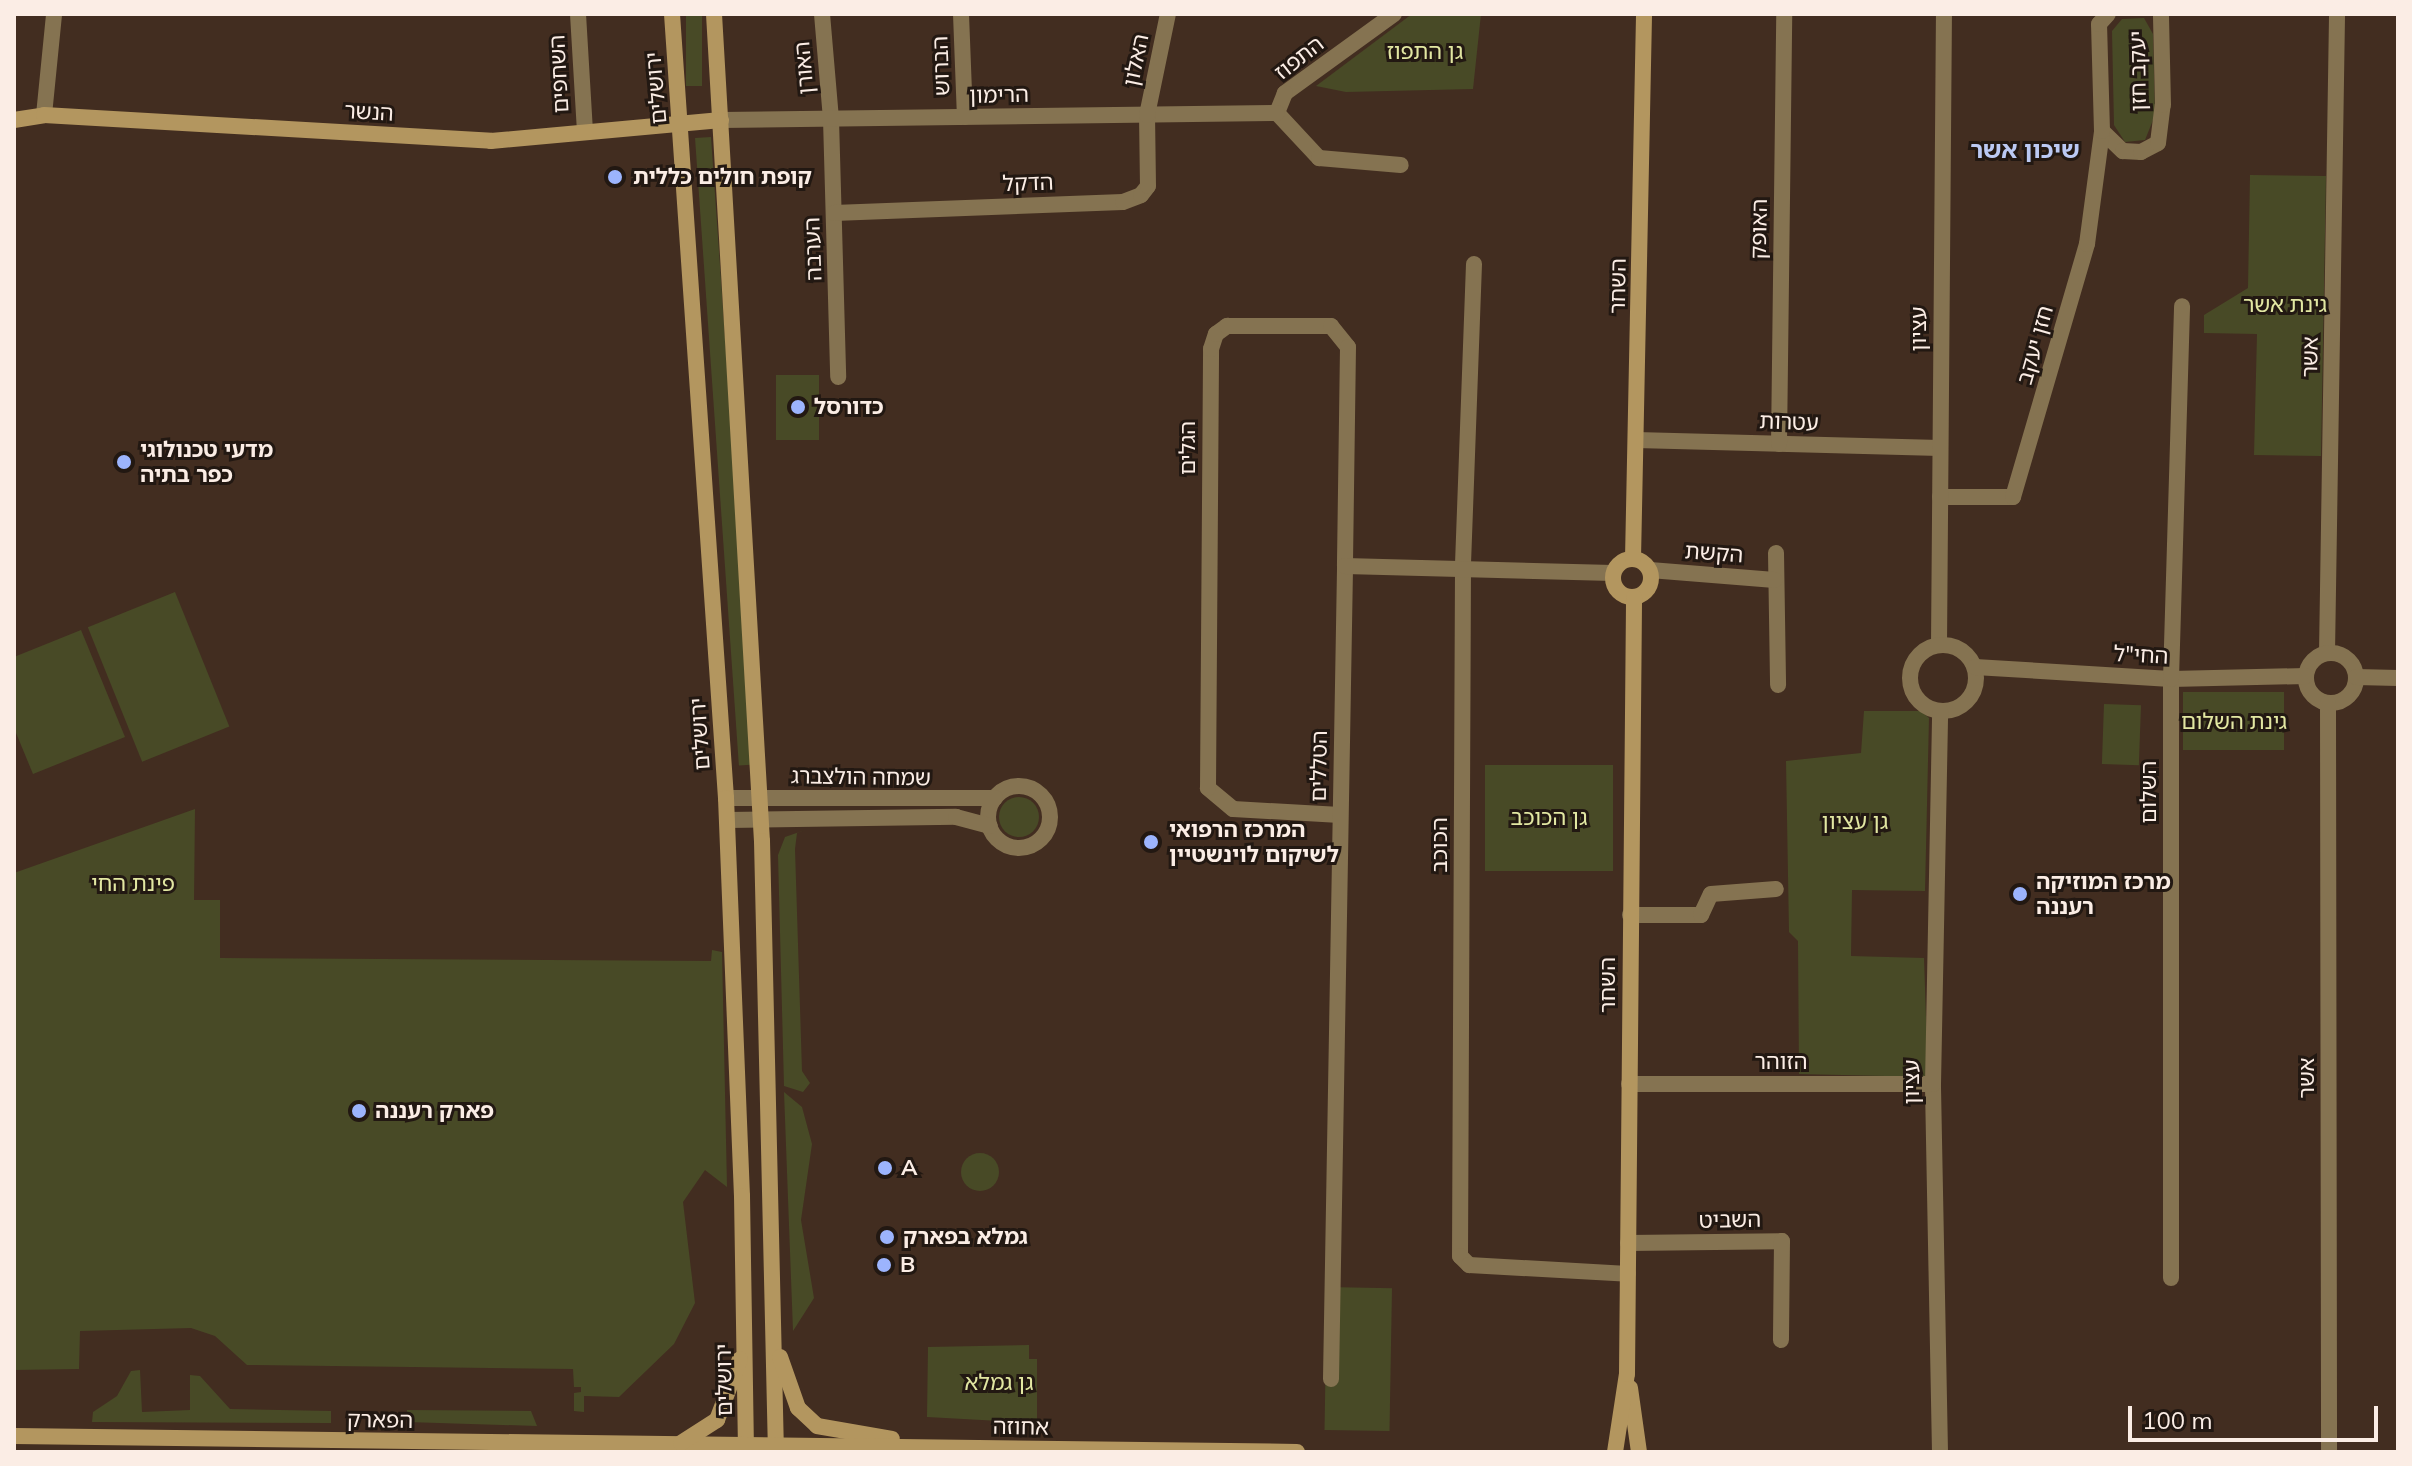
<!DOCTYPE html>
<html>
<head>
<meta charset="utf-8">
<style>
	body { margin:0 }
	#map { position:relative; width:2412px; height:1466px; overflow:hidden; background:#422d20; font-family:Mulish,"Noto Sans Hebrew",sans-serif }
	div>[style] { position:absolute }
	.green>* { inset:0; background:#484a26; transform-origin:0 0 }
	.round { border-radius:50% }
	.street>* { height:16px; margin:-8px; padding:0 8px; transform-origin:8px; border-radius:8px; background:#857351 }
	.street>.ring { margin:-8px; padding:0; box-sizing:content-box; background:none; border:16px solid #857351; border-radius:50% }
	.secondary>* { height:16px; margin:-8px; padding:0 8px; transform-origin:8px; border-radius:8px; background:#b3965f }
	.secondary>.ring { margin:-8px; padding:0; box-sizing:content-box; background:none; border:16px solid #b3965f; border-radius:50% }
	.dots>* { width:22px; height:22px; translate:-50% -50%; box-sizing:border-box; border:4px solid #221812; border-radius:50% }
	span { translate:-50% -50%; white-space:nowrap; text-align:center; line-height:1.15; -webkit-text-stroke:6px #221812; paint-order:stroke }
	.park-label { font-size:22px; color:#e2e7a2 }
	.street-label { font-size:22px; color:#fbede5 }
	.poi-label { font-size:22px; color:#fbede5; font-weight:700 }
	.left { translate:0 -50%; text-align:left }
	.neighbourhood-label { font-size:24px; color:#bbc9f3; font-weight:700 }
	.frame { position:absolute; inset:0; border:16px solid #fbede5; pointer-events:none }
	.scale { position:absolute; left:2128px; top:1406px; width:250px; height:36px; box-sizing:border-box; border:4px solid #fbede5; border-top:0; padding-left:10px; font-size:24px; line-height:28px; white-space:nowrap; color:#fbede5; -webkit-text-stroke:6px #221812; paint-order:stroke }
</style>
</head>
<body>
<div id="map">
	<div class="green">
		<div style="left:686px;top:14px;width:16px;height:72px"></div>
		<div style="clip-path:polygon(1412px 14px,1481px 14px,1473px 89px,1346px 92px,1316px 86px)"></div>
		<div style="clip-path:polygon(2144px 18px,2153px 34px,2155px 115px,2145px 140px,2125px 142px,2114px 125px,2112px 31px,2122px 19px)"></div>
		<div style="left:711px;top:137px;width:629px;height:16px;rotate:86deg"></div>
		<div style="clip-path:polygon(2250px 175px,2326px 176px,2321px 456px,2254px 455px,2257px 334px,2204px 333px,2204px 315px,2248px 288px)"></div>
		<div style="left:776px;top:375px;width:43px;height:65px"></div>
		<div style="left:175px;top:592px;width:145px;height:94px;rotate:68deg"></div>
		<div style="clip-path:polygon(81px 630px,125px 737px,33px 774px,14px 728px,14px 657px)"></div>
		<div style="left:2284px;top:692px;width:58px;height:101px;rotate:90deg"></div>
		<div style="left:2104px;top:704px;width:37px;height:60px;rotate:2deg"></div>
		<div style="clip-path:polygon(1864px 711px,1921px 711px,1929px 718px,1925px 891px,1852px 890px,1851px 956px,1924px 958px,1928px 1077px,1799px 1074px,1798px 941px,1789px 932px,1786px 761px,1861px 753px)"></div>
		<div style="left:1485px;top:765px;width:128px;height:106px"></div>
		<div class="round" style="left:999px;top:797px;width:40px;height:40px"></div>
		<div style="clip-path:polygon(195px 809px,194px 900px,220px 900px,220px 958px,711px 961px,712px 950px,722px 952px,727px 1187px,705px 1170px,683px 1202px,695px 1303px,674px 1344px,619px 1397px,584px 1396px,584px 1412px,574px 1411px,574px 1393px,581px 1392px,581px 1387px,574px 1387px,573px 1369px,247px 1365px,215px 1336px,191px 1328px,80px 1331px,79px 1369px,14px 1370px,14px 873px)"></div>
		<div style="clip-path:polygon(808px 829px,797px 833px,795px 849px,802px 1071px,810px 1083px,803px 1092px,784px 1086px,778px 855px,785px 837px)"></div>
		<div style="clip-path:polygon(784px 1092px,802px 1107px,812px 1144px,801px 1220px,814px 1298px,793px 1331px)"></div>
		<div class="round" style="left:961px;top:1153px;width:38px;height:38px"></div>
		<div style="left:1327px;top:1287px;width:65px;height:143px;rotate:1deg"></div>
		<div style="clip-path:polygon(1029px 1345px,1029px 1359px,1037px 1359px,1037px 1423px,927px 1417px,928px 1347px)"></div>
		<div style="clip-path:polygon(140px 1370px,142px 1412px,190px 1410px,190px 1375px,200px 1376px,230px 1409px,331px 1411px,331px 1423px,92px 1422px,93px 1412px,117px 1396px,131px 1371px)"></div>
		<div style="clip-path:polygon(407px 1410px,531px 1411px,537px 1426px,407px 1422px)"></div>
	</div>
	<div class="street">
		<div style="left:578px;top:14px;width:117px;rotate:86.6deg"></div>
		<div style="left:822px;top:14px;width:105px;rotate:85.1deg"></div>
		<div style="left:831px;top:119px;width:258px;rotate:88.4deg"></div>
		<div style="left:961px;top:14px;width:103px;rotate:87.8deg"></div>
		<div style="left:1394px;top:14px;width:135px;rotate:144.1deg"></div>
		<div style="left:1285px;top:93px;width:22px;rotate:112deg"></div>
		<div style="left:1277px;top:113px;width:62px;rotate:47deg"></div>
		<div style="left:1319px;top:158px;width:82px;rotate:4.9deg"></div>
		<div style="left:44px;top:115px;width:101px;rotate:-84.3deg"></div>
		<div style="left:721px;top:120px;width:556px;rotate:-0.72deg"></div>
		<div style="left:2102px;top:131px;width:29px;rotate:44deg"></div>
		<div style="left:2123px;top:151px;width:18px;rotate:3deg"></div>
		<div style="left:2141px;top:152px;width:19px;rotate:-28deg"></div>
		<div style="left:2158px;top:143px;width:38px;rotate:-83deg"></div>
		<div style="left:2163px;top:105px;width:91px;rotate:-91.3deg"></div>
		<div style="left:834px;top:213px;width:289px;rotate:-2.2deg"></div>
		<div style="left:1123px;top:202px;width:19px;rotate:-21deg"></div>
		<div style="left:1141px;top:195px;width:11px;rotate:-52deg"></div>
		<div style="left:1148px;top:186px;width:71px;rotate:-90.8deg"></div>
		<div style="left:1147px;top:115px;width:103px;rotate:-78.3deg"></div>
		<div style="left:1474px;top:264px;width:305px;rotate:92.1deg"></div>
		<div style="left:1463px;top:569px;width:687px;rotate:90.25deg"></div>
		<div style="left:1460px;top:1256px;width:13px;rotate:45deg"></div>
		<div style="left:1469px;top:1265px;width:159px;rotate:3.2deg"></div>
		<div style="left:1636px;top:440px;width:304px;rotate:1.5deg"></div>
		<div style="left:1779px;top:444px;width:430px;rotate:-89.3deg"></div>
		<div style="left:1940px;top:497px;width:73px"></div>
		<div style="left:2013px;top:497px;width:264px;rotate:-73.7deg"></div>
		<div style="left:2087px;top:244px;width:114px;rotate:-82.4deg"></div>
		<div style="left:2102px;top:131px;width:107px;rotate:-91.6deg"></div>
		<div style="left:2099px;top:24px;width:13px;rotate:-48deg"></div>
		<div style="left:1776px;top:553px;width:132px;rotate:89.1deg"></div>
		<div style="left:1650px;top:570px;width:125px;rotate:4.6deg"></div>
		<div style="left:1939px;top:645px;width:631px;rotate:-89.55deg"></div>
		<div class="ring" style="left:1910px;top:645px;width:50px;height:50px"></div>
		<div style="left:2327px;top:653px;width:639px;rotate:-89.1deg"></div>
		<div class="ring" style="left:2306px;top:653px;width:34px;height:34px"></div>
		<div style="left:1975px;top:667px;width:196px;rotate:3.5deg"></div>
		<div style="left:2171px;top:679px;width:135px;rotate:-1.3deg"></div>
		<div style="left:2356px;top:677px;width:42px;rotate:1.4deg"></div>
		<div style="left:2328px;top:703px;width:749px;rotate:89.92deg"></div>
		<div class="ring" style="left:988px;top:786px;width:46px;height:46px"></div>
		<div style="left:726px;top:798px;width:269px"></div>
		<div style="left:1340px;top:815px;width:107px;rotate:-176.8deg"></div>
		<div style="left:1233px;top:809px;width:33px;rotate:-140deg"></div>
		<div style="left:1208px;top:788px;width:439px;rotate:-89.6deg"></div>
		<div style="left:1211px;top:349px;width:16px;rotate:-72deg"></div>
		<div style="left:1216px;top:334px;width:14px;rotate:-36deg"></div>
		<div style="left:1227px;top:326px;width:104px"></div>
		<div style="left:1331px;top:326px;width:27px;rotate:51deg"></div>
		<div style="left:1348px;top:347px;width:219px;rotate:90.8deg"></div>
		<div style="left:728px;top:820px;width:228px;rotate:-0.8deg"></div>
		<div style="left:956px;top:817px;width:35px;rotate:15deg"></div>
		<div style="left:1630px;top:915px;width:71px"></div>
		<div style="left:1701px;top:915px;width:23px;rotate:-65deg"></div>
		<div style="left:1711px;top:894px;width:65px;rotate:-4.4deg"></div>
		<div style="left:1629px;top:1084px;width:304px"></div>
		<div style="left:1628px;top:1243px;width:154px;rotate:-0.7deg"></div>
		<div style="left:1782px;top:1241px;width:99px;rotate:90.6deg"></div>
		<div style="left:2171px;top:1278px;width:599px;rotate:-90deg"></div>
		<div style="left:2171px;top:679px;width:373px;rotate:-88.3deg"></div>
		<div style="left:1331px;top:1379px;width:813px;rotate:-89.01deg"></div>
		<div style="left:1345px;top:566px;width:268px;rotate:1.5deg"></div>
		<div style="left:1940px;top:1452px;width:368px;rotate:-91.1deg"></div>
		<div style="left:1933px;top:1084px;width:373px;rotate:-88.9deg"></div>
	</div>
	<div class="secondary">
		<div style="left:672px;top:14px;width:786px;rotate:86.06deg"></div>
		<div style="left:726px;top:798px;width:398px;rotate:87.7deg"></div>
		<div style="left:742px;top:1196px;width:256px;rotate:89.1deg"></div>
		<div style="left:714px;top:14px;width:828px;rotate:86.68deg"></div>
		<div style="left:762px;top:841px;width:611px;rotate:88.69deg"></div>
		<div style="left:14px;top:120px;width:30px;rotate:-9deg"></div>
		<div style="left:44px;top:115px;width:448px;rotate:3.3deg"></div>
		<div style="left:491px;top:141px;width:231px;rotate:-5.2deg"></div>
		<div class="ring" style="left:1613px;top:559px;width:22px;height:22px"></div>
		<div style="left:1633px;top:559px;width:545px;rotate:-88.84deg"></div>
		<div style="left:780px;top:1357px;width:54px;rotate:70.6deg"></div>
		<div style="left:798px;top:1408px;width:26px;rotate:43deg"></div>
		<div style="left:817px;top:1426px;width:76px;rotate:9.8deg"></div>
		<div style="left:1630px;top:1388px;width:65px;rotate:82deg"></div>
		<div style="left:14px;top:1436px;width:1283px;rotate:0.71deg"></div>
		<div style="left:681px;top:1443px;width:43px;rotate:-32.6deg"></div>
		<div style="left:717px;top:1420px;width:65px;rotate:-69.3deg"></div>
		<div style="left:1615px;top:1452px;width:79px;rotate:-81.3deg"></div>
		<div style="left:1627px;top:1374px;width:777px;rotate:-89.48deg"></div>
	</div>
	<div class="dots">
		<div style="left:615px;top:177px;background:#9cb4fd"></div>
		<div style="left:798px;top:407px;background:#9cb4fd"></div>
		<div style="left:124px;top:462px;background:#9cb4fd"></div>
		<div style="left:1151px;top:842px;background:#9cb4fd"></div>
		<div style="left:2020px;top:894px;background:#9cb4fd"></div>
		<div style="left:359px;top:1111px;background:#9cb4fd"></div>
		<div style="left:885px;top:1168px;background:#9cb4fd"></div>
		<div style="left:887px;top:1237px;background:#9cb4fd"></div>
		<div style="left:884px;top:1265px;background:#9cb4fd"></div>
	</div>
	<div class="park-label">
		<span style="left:1425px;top:52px">גן התפוז</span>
		<span style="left:2285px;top:305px">גינת אשר</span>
		<span style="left:2234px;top:722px">גינת השלום</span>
		<span style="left:1549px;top:818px">גן הכוכב</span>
		<span style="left:1855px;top:822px">גן עציון</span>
		<span style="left:133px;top:884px">פינת החי</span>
		<span style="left:999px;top:1383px">גן גמלא</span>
	</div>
	<div class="street-label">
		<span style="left:1299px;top:58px;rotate:-38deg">התפוז</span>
		<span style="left:1136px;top:60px;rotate:-78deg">האלון</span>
		<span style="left:941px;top:66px;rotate:-92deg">הברוש</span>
		<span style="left:804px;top:68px;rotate:-95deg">האורן</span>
		<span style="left:2138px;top:71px;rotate:-91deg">יעקב חזן</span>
		<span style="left:559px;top:74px;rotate:-93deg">השחפים</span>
		<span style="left:656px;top:88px;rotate:-95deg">ירושלים</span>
		<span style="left:999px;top:95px;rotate:-1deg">הרימון</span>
		<span style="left:369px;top:112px;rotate:3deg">הנשר</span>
		<span style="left:1028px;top:183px;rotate:-2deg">הדקל</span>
		<span style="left:1759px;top:229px;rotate:-89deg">האופק</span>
		<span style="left:813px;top:249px;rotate:-92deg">הערבה</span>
		<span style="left:1618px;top:286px;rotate:-89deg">השחר</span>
		<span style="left:1919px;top:329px;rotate:-90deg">עציון</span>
		<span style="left:2035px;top:345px;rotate:-74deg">חזן יעקב</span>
		<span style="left:2310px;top:357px;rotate:-89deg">אשר</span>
		<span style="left:1789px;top:422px;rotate:2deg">עטרות</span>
		<span style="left:1188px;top:448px;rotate:-90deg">הגלים</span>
		<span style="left:1714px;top:553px;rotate:4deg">הקשת</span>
		<span style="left:2141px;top:655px;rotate:3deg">החי"ל</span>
		<span style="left:700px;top:734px;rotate:-94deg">ירושלים</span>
		<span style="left:1319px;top:766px;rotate:-89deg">הטללים</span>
		<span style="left:861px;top:777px;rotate:1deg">שמחה הולצברג</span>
		<span style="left:2149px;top:792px;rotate:-90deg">השלום</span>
		<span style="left:1440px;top:845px;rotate:-90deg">הכוכב</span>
		<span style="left:1608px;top:985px;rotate:-90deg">השחר</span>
		<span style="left:1781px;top:1062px">הזוהר</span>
		<span style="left:2307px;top:1078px;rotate:-90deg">אשר</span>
		<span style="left:1912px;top:1082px;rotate:-90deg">עציון</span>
		<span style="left:1730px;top:1220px;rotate:-1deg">השביט</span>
		<span style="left:724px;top:1380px;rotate:-91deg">ירושלים</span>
		<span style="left:380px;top:1420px;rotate:1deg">הפארק</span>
		<span style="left:1021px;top:1427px;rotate:1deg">אחוזה</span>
	</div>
	<div class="poi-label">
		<span class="left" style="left:633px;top:177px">קופת חולים כללית</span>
		<span class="left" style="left:814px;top:407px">כדורסל</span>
		<span class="left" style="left:140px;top:462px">מדעי טכנולוגי<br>כפר בתיה</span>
		<span class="left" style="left:1169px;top:842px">המרכז הרפואי<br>לשיקום לוינשטיין</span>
		<span class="left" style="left:2036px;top:894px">מרכז המוזיקה<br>רעננה</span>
		<span class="left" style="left:375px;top:1111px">פארק רעננה</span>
		<span class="left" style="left:901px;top:1168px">A</span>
		<span class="left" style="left:903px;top:1237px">גמלא בפארק</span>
		<span class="left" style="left:900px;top:1265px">B</span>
	</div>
	<div class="neighbourhood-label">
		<span style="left:2025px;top:150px">שיכון אשר</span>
	</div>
	<div class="frame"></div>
	<div class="scale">100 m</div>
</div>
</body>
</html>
